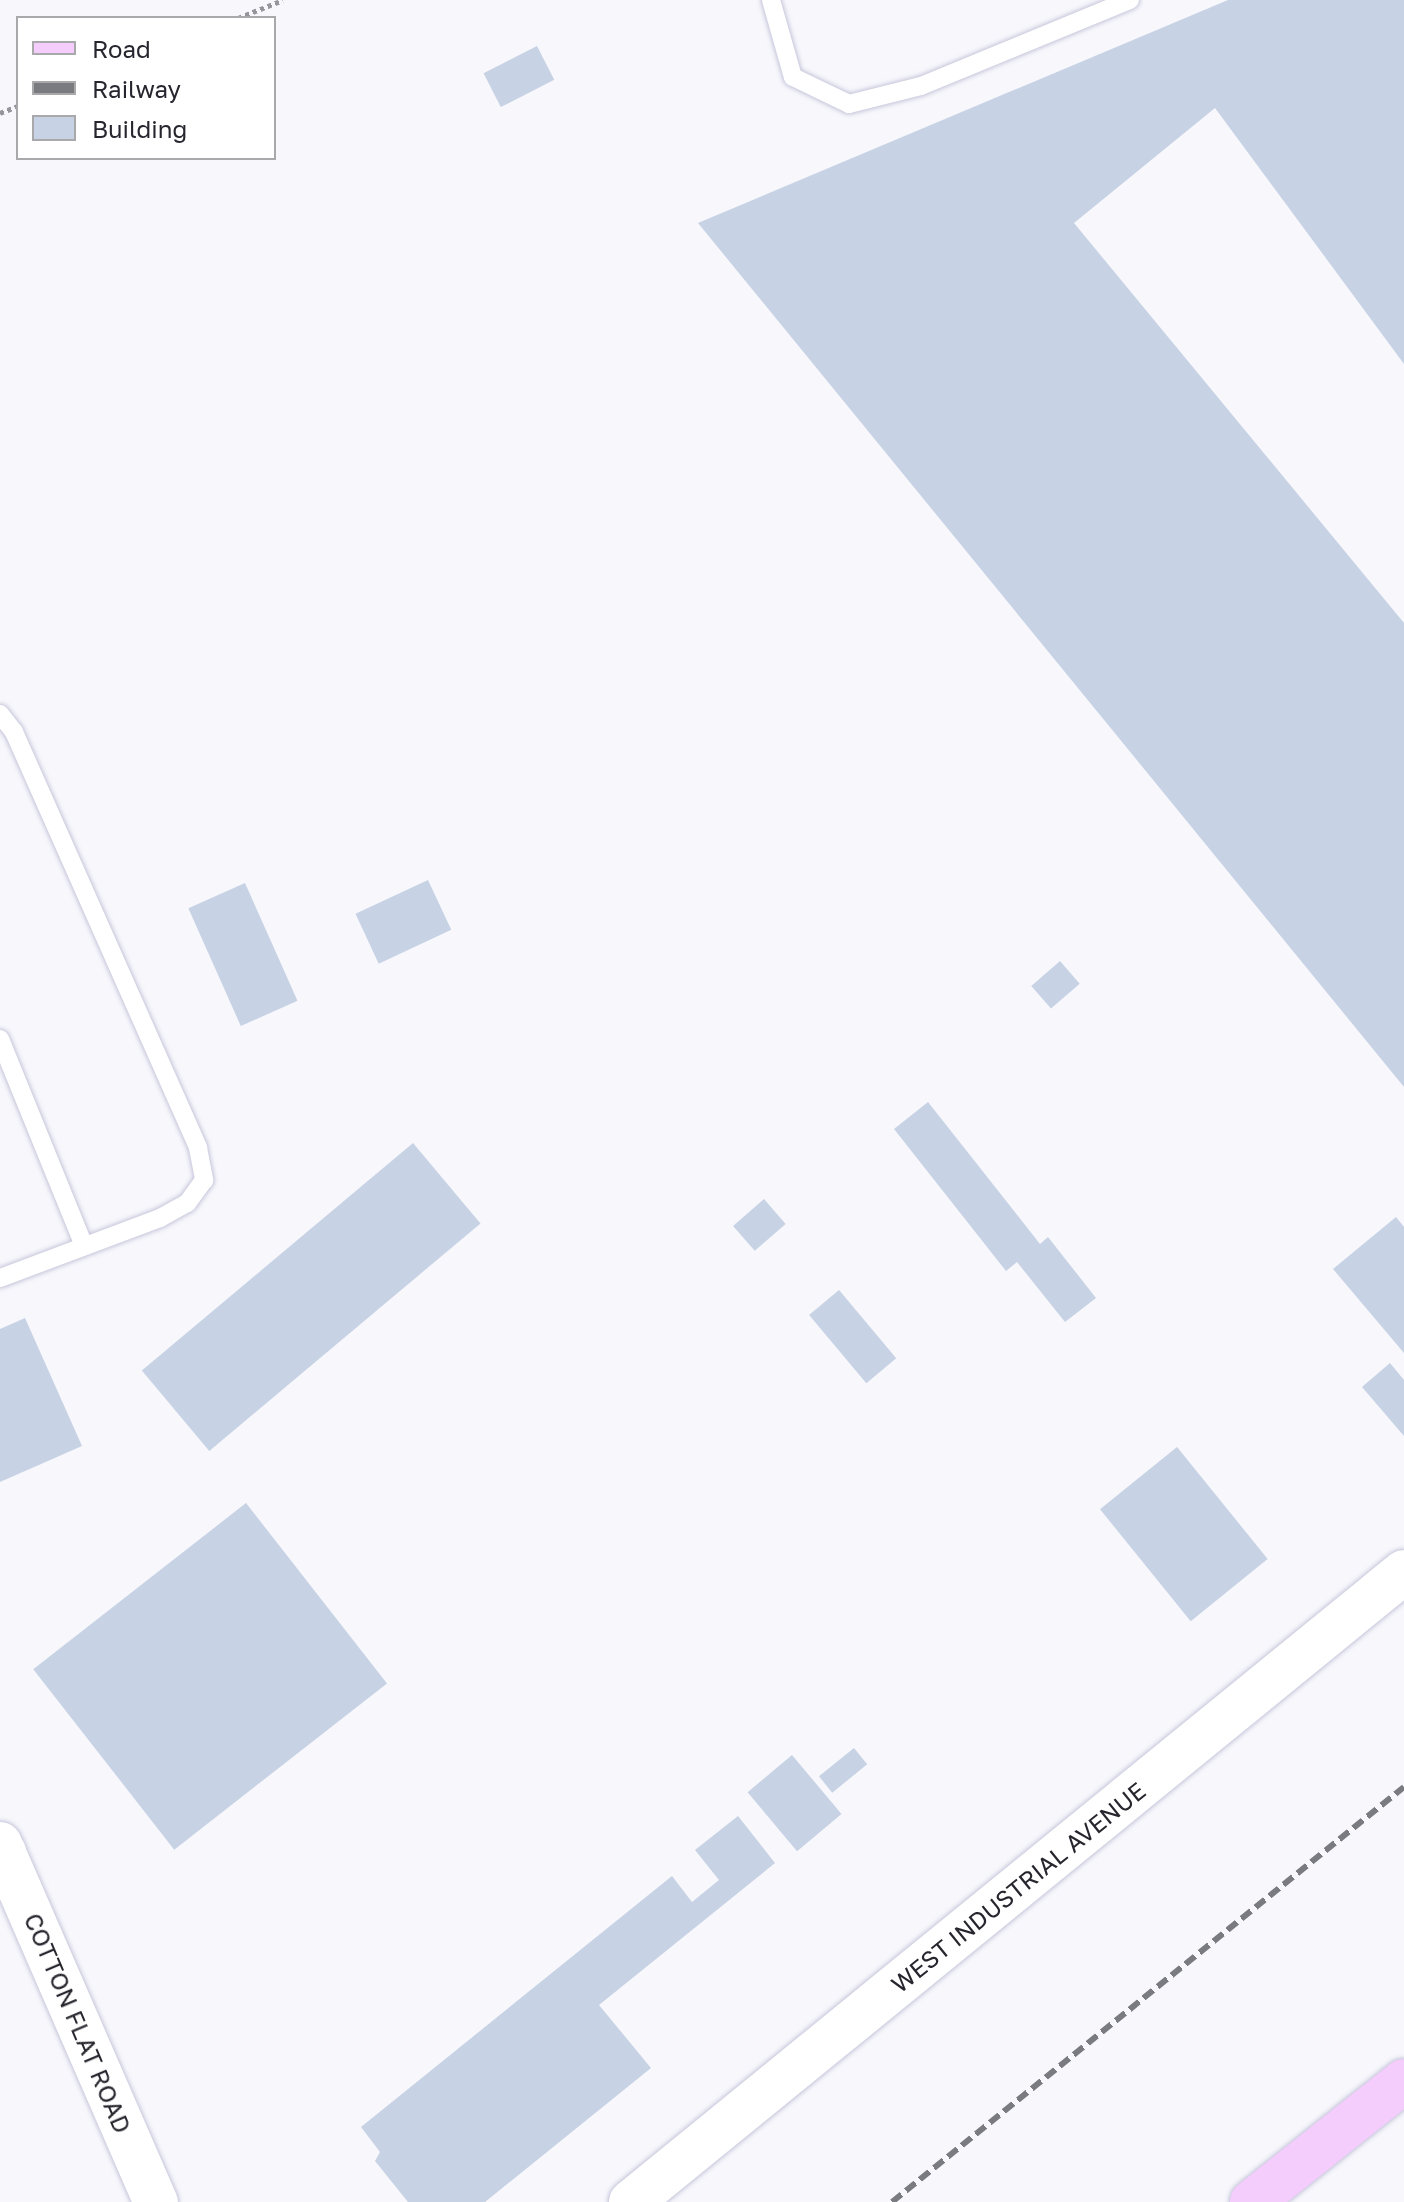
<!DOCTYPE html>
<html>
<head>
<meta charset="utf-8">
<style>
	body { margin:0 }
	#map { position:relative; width:1404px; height:2202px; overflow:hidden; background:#f7f7fc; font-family:"Golos Text",sans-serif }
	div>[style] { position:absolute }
	.building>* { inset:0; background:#c7d3e5; transform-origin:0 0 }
	.path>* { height:5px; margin-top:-2.5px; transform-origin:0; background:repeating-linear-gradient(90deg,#96959c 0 4px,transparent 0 8px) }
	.roads { filter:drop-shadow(0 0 2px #c7c6db) drop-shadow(0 0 2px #c7c6db) }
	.service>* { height:18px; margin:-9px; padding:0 9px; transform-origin:9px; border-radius:9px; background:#fff }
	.tertiary>* { height:44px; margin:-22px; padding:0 22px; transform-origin:22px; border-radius:22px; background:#fff }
	.secondary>* { height:44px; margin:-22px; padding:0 22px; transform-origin:22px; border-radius:22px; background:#fff }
	.primary>* { height:44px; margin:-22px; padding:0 22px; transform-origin:22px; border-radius:22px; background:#f4cdfd }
	.rail>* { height:6px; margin-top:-3px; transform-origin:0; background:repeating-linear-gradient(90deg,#7a7a81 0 12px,transparent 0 18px) }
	span { translate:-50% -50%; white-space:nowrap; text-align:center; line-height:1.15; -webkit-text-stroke:6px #fff; paint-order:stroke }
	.street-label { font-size:24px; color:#27262e }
	.legend { position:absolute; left:16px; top:16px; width:260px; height:144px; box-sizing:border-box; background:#fff; border:2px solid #a9a8ab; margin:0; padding:10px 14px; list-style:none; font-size:24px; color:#27262e }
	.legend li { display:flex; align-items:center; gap:16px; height:40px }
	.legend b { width:40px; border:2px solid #a9a8ab }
</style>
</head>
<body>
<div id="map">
	<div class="building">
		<div style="clip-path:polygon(1228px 0,1404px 0,1404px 364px,1215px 108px,1074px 223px,1404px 623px,1404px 1087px,698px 223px)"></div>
		<div style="left:537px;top:46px;width:38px;height:60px;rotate:63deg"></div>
		<div style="left:428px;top:880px;width:55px;height:80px;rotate:65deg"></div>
		<div style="left:245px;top:883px;width:129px;height:62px;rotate:66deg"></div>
		<div style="left:1060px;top:961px;width:30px;height:38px;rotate:49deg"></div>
		<div style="clip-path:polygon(928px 1102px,1040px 1244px,1048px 1237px,1096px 1298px,1065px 1322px,1017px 1262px,1006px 1271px,894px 1129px)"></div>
		<div style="left:413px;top:1143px;width:105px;height:354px;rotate:50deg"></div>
		<div style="left:764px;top:1199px;width:33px;height:41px;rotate:49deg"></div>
		<div style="clip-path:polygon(1396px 1217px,1404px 1227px,1404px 1353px,1333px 1269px)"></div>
		<div style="left:839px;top:1290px;width:89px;height:39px;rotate:50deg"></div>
		<div style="clip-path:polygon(25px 1318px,82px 1446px,0 1482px,0 1329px)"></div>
		<div style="clip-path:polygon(1390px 1363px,1404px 1380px,1404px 1436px,1362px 1387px)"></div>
		<div style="left:1177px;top:1447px;width:144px;height:99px;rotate:51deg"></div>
		<div style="left:246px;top:1503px;width:229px;height:270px;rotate:52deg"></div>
		<div style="left:854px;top:1748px;width:21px;height:45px;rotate:51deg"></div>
		<div style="left:792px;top:1755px;width:77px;height:58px;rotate:50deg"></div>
		<div style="clip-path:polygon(738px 1816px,775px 1863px,599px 2005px,651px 2068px,485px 2202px,408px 2202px,375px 2161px,380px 2152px,361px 2127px,672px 1876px,692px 1902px,719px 1880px,695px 1850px)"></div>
	</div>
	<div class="path">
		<div style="left:238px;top:18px;width:48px;rotate:-21.8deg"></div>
		<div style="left:0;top:113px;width:19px;rotate:-21deg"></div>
	</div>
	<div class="roads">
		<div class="service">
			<div style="left:771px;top:0;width:80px;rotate:74.1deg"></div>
			<div style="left:793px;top:77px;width:62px;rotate:25.7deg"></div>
			<div style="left:849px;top:104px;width:74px;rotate:-14deg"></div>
			<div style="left:921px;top:86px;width:226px;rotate:-22.4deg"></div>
			<div style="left:0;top:714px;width:23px;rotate:52deg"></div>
			<div style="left:14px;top:732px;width:455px;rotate:66.1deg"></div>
			<div style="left:198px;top:1148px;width:33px;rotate:79deg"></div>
			<div style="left:204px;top:1180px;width:29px;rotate:126deg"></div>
			<div style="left:187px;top:1203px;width:31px;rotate:151deg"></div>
			<div style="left:160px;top:1218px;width:171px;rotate:159.4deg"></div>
			<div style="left:0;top:1039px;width:223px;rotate:67.9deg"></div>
		</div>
		<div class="tertiary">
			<div style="left:0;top:1844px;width:391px;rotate:66.5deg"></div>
			<div style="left:631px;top:2202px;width:997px;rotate:-39.18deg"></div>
		</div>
		<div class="secondary">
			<div style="left:0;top:1857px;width:6px;rotate:-45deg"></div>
		</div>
		<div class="primary">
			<div style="left:1252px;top:2202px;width:194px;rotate:-38.5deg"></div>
		</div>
	</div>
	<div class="rail">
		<div style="left:892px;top:2202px;width:659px;rotate:-39.03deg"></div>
	</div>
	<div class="street-label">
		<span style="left:1018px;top:1887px;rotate:-39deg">WEST INDUSTRIAL AVENUE</span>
		<span style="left:78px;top:2023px;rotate:67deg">COTTON FLAT ROAD</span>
	</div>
	<ul class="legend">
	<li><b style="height:10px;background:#f4cdfd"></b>Road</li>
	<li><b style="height:10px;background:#7a7a81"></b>Railway</li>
	<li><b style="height:22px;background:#c7d3e5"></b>Building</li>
	</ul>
</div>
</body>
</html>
